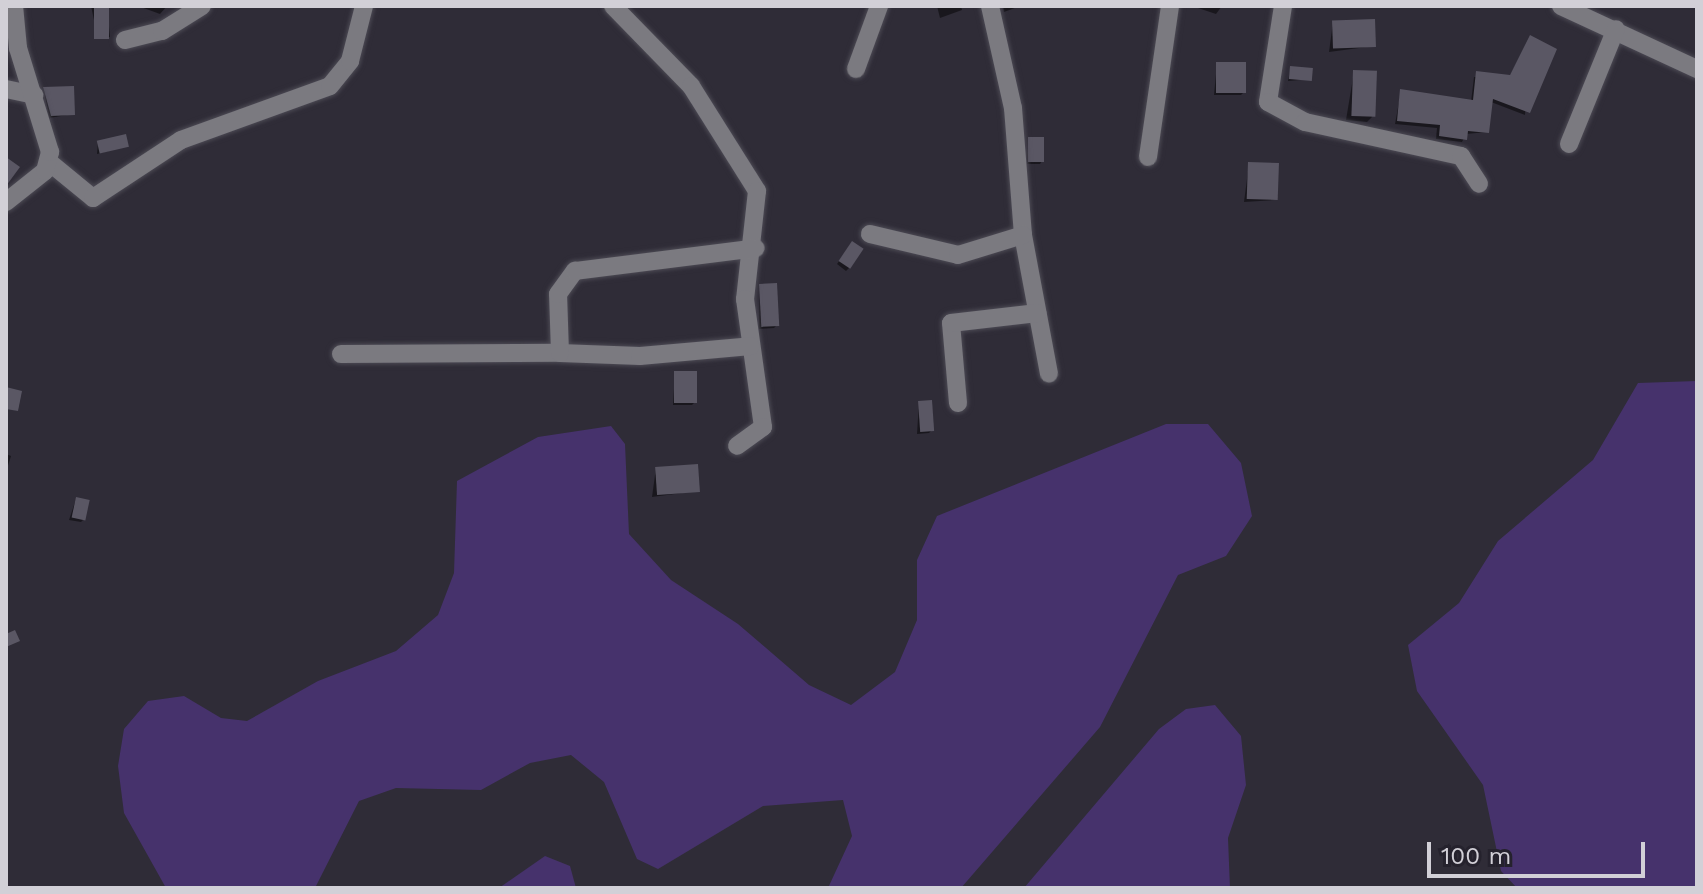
<!DOCTYPE html>
<html>
<head>
<meta charset="utf-8">
<style>
	body { margin:0 }
	#map { position:relative; width:1703px; height:894px; overflow:hidden; background:#2f2c37; font-family:"Work Sans",sans-serif }
	div>[style] { position:absolute }
	.green>* { inset:0; background:#46326c }
	.shadow>* { inset:0; background:#0007 }
	.building>* { inset:0; background:#5a5764; transform-origin:0 0 }
	.roads { filter:drop-shadow(0 0 2px #4c4a54) drop-shadow(0 0 2px #4c4a54) }
	.minor>* { height:18px; margin:-9px; padding:0 9px; transform-origin:9px; border-radius:9px; background:#7b7a80 }
	span { translate:-50% -50%; white-space:nowrap; text-align:center; line-height:1.15; -webkit-text-stroke:6px #25222d; paint-order:stroke }
	.frame { position:absolute; inset:0; border:8px solid #d2d0d7; pointer-events:none }
	.scale { position:absolute; left:1427px; top:842px; width:218px; height:36px; box-sizing:border-box; border:4px solid #d2d0d7; border-top:0; padding-left:10px; font-size:24px; line-height:28px; white-space:nowrap; color:#d2d0d7; -webkit-text-stroke:6px #25222d; paint-order:stroke }
</style>
</head>
<body>
<div id="map">
	<div class="green">
		<div style="clip-path:polygon(1697px 381px,1697px 888px,1517px 888px,1501px 871px,1483px 785px,1417px 691px,1408px 645px,1459px 603px,1498px 541px,1593px 460px,1638px 383px)"></div>
		<div style="clip-path:polygon(1166px 424px,1208px 424px,1241px 463px,1252px 516px,1226px 556px,1178px 575px,1100px 727px,961px 888px,828px 888px,852px 836px,843px 800px,763px 806px,658px 869px,637px 859px,604px 782px,571px 755px,530px 763px,481px 790px,396px 788px,359px 801px,315px 888px,166px 888px,124px 813px,118px 766px,124px 729px,148px 701px,184px 696px,221px 718px,247px 721px,318px 681px,396px 651px,438px 615px,454px 573px,457px 481px,538px 437px,611px 426px,625px 444px,629px 534px,671px 580px,738px 624px,809px 685px,851px 705px,895px 672px,917px 620px,917px 560px,937px 516px)"></div>
		<div style="clip-path:polygon(1215px 705px,1241px 736px,1246px 785px,1228px 838px,1230px 888px,1024px 888px,1159px 729px,1186px 709px)"></div>
		<div style="clip-path:polygon(545px 856px,570px 866px,576px 888px,499px 888px)"></div>
	</div>
	<div class="shadow">
		<div style="clip-path:polygon(91px 6px,107px 6px,110px 37px,98px 39px)"></div>
		<div style="clip-path:polygon(138px 6px,167px 6px,160px 14px)"></div>
		<div style="clip-path:polygon(937px 6px,961px 6px,962px 10px,940px 18px)"></div>
		<div style="clip-path:polygon(1003px 6px,1020px 6px,1004px 12px)"></div>
		<div style="clip-path:polygon(1192px 6px,1222px 6px,1216px 14px)"></div>
		<div style="clip-path:polygon(1333px 22px,1374px 46px,1329px 52px)"></div>
		<div style="clip-path:polygon(1530px 38px,1525px 115px,1491px 102px,1487px 132px,1466px 134px,1462px 142px,1436px 139px,1437px 128px,1395px 124px,1401px 91px,1471px 102px,1474px 77px,1509px 77px)"></div>
		<div style="clip-path:polygon(1217px 64px,1244px 92px,1241px 95px,1214px 95px)"></div>
		<div style="clip-path:polygon(1291px 68px,1311px 79px,1288px 81px)"></div>
		<div style="clip-path:polygon(1354px 72px,1372px 117px,1367px 122px,1346px 120px)"></div>
		<div style="clip-path:polygon(44px 89px,73px 114px,49px 118px)"></div>
		<div style="clip-path:polygon(98px 142px,127px 146px,97px 154px)"></div>
		<div style="clip-path:polygon(1029px 142px,1042px 161px,1040px 164px,1027px 164px)"></div>
		<div style="clip-path:polygon(1249px 164px,1278px 195px,1274px 200px,1244px 202px)"></div>
		<div style="clip-path:polygon(850px 246px,849px 268px,846px 271px,837px 264px)"></div>
		<div style="clip-path:polygon(760px 286px,777px 325px,774px 328px,759px 329px)"></div>
		<div style="clip-path:polygon(675px 373px,695px 402px,692px 405px,673px 405px)"></div>
		<div style="clip-path:polygon(919px 403px,932px 430px,929px 433px,917px 434px)"></div>
		<div style="clip-path:polygon(6px 454px,11px 456px,6px 472px)"></div>
		<div style="clip-path:polygon(656px 468px,697px 491px,652px 497px)"></div>
		<div style="clip-path:polygon(76px 499px,84px 519px,81px 522px,69px 520px)"></div>
	</div>
	<div class="building">
		<div style="left:94px;top:6px;width:15px;height:33px"></div>
		<div style="left:1375px;top:19px;width:28px;height:43px;rotate:88deg"></div>
		<div style="clip-path:polygon(1530px 35px,1557px 49px,1530px 113px,1493px 99px,1489px 133px,1468px 131px,1467px 140px,1439px 136px,1440px 125px,1397px 121px,1400px 89px,1473px 100px,1476px 71px,1510px 75px)"></div>
		<div style="left:1216px;top:62px;width:30px;height:31px"></div>
		<div style="left:1290px;top:66px;width:23px;height:13px;rotate:5deg"></div>
		<div style="left:1353px;top:70px;width:24px;height:46px;rotate:2deg"></div>
		<div style="clip-path:polygon(74px 86px,75px 115px,51px 116px,43px 87px)"></div>
		<div style="left:126px;top:134px;width:13px;height:30px;rotate:77deg"></div>
		<div style="left:1028px;top:137px;width:16px;height:25px"></div>
		<div style="clip-path:polygon(6px 157px,20px 167px,6px 186px)"></div>
		<div style="left:1248px;top:162px;width:31px;height:37px;rotate:2deg"></div>
		<div style="left:852px;top:241px;width:14px;height:24px;rotate:34deg"></div>
		<div style="left:777px;top:283px;width:43px;height:18px;rotate:87deg"></div>
		<div style="left:674px;top:371px;width:23px;height:32px"></div>
		<div style="clip-path:polygon(6px 387px,22px 391px,18px 411px,6px 409px)"></div>
		<div style="left:932px;top:400px;width:31px;height:14px;rotate:86deg"></div>
		<div style="left:698px;top:464px;width:28px;height:43px;rotate:86deg"></div>
		<div style="left:76px;top:497px;width:14px;height:21px;rotate:12deg"></div>
		<div style="clip-path:polygon(15px 630px,20px 641px,6px 647px,6px 634px)"></div>
	</div>
	<div class="roads">
		<div class="minor">
			<div style="left:613px;top:6px;width:112px;rotate:45.7deg"></div>
			<div style="left:691px;top:86px;width:124px;rotate:57.8deg"></div>
			<div style="left:757px;top:191px;width:109px;rotate:96.3deg"></div>
			<div style="left:745px;top:299px;width:129px;rotate:82deg"></div>
			<div style="left:763px;top:427px;width:32px;rotate:144deg"></div>
			<div style="left:990px;top:6px;width:105px;rotate:77.3deg"></div>
			<div style="left:1013px;top:108px;width:127px;rotate:85.5deg"></div>
			<div style="left:1023px;top:235px;width:141px;rotate:79.4deg"></div>
			<div style="left:1283px;top:6px;width:97px;rotate:98.9deg"></div>
			<div style="left:1268px;top:102px;width:42px;rotate:28.4deg"></div>
			<div style="left:1305px;top:122px;width:160px;rotate:12.3deg"></div>
			<div style="left:1461px;top:156px;width:33px;rotate:57deg"></div>
			<div style="left:1561px;top:6px;width:150px;rotate:24.9deg"></div>
			<div style="left:125px;top:40px;width:38px;rotate:-14deg"></div>
			<div style="left:162px;top:31px;width:47px;rotate:-32deg"></div>
			<div style="left:856px;top:69px;width:67px;rotate:-69.9deg"></div>
			<div style="left:6px;top:89px;width:29px;rotate:12deg"></div>
			<div style="left:1569px;top:144px;width:124px;rotate:-67.8deg"></div>
			<div style="left:1148px;top:157px;width:153px;rotate:-81.7deg"></div>
			<div style="left:49px;top:162px;width:57px;rotate:39.3deg"></div>
			<div style="left:93px;top:198px;width:105px;rotate:-33.4deg"></div>
			<div style="left:181px;top:140px;width:158px;rotate:-19.9deg"></div>
			<div style="left:330px;top:86px;width:32px;rotate:-51deg"></div>
			<div style="left:350px;top:61px;width:57px;rotate:-75.7deg"></div>
			<div style="left:6px;top:202px;width:50px;rotate:-38.5deg"></div>
			<div style="left:45px;top:171px;width:20px;rotate:-75deg"></div>
			<div style="left:50px;top:152px;width:109px;rotate:-107.1deg"></div>
			<div style="left:18px;top:48px;width:42px;rotate:-95.4deg"></div>
			<div style="left:870px;top:234px;width:90px;rotate:13.4deg"></div>
			<div style="left:958px;top:255px;width:68px;rotate:-17.1deg"></div>
			<div style="left:560px;top:353px;width:80px;rotate:2.1deg"></div>
			<div style="left:640px;top:356px;width:111px;rotate:-5.1deg"></div>
			<div style="left:341px;top:354px;width:219px;rotate:-0.3deg"></div>
			<div style="left:560px;top:353px;width:59px;rotate:-91.9deg"></div>
			<div style="left:558px;top:294px;width:29px;rotate:-54deg"></div>
			<div style="left:575px;top:271px;width:182px;rotate:-7.2deg"></div>
			<div style="left:958px;top:403px;width:80px;rotate:-95deg"></div>
			<div style="left:951px;top:323px;width:87px;rotate:-6.6deg"></div>
		</div>
	</div>
	<div class="frame"></div>
	<div class="scale">100 m</div>
</div>
</body>
</html>
